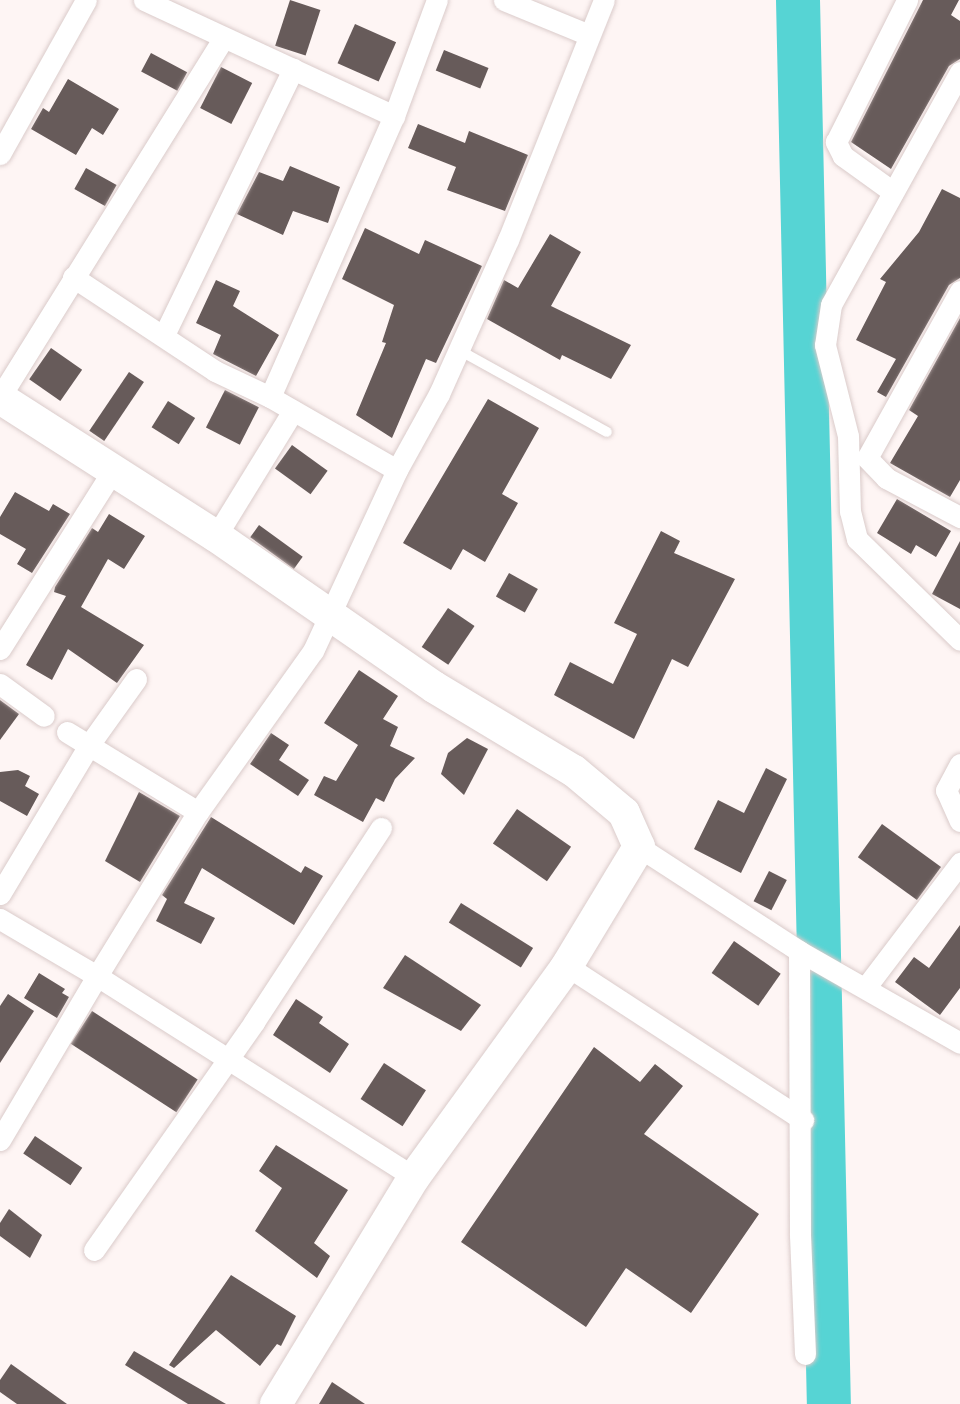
<!DOCTYPE html>
<html>
<head>
<meta charset="utf-8">
<style>
	body { margin:0 }
	#map { position:relative; width:960px; height:1404px; overflow:hidden; background:#fef5f4; font-family:"Fira Sans Condensed",sans-serif }
	div>[style] { position:absolute }
	.river>* { height:44px; margin:-22px; padding:0 22px; transform-origin:22px; border-radius:22px; background:#56d4d4 }
	.building>* { inset:0; background:#675b5a; transform-origin:0 0 }
	.roads { filter:drop-shadow(0 0 2px #dacbca) drop-shadow(0 0 2px #dacbca) }
	.lane>* { height:10px; margin:-5px; padding:0 5px; transform-origin:5px; border-radius:5px; background:#fff }
	.street>* { height:21px; margin:-10.5px; padding:0 10.5px; transform-origin:10.5px; border-radius:10.5px; background:#fff }
	.secondary>* { height:32px; margin:-16px; padding:0 16px; transform-origin:16px; border-radius:16px; background:#fff }
	span { translate:-50% -50%; white-space:nowrap; text-align:center; line-height:1.15; -webkit-text-stroke:7px #fff; paint-order:stroke }
</style>
</head>
<body>
<div id="map">
	<div class="river">
		<div style="left:798px;top:0;width:1404px;rotate:88.74deg"></div>
	</div>
	<div class="building">
		<div style="left:290px;top:0;width:32px;height:48px;rotate:18deg"></div>
		<div style="clip-path:polygon(923px 0,959px 0,951px 15px,960px 21px,960px 59px,949px 66px,891px 169px,851px 142px)"></div>
		<div style="left:355px;top:24px;width:45px;height:43px;rotate:24deg"></div>
		<div style="left:444px;top:50px;width:48px;height:22px;rotate:22deg"></div>
		<div style="left:151px;top:53px;width:41px;height:21px;rotate:28deg"></div>
		<div style="left:221px;top:67px;width:35px;height:46px;rotate:27deg"></div>
		<div style="clip-path:polygon(68px 79px,119px 109px,103px 135px,92px 128px,76px 155px,31px 129px,43px 108px,49px 112px)"></div>
		<div style="clip-path:polygon(418px 124px,465px 143px,469px 131px,528px 155px,505px 211px,447px 190px,456px 167px,408px 148px)"></div>
		<div style="clip-path:polygon(290px 166px,340px 187px,328px 223px,293px 211px,283px 235px,237px 214px,259px 172px,283px 181px)"></div>
		<div style="left:86px;top:168px;width:35px;height:24px;rotate:29deg"></div>
		<div style="clip-path:polygon(942px 189px,960px 198px,960px 278px,949px 285px,886px 397px,877px 392px,896px 359px,856px 340px,886px 282px,880px 279px,919px 232px)"></div>
		<div style="clip-path:polygon(365px 228px,419px 254px,425px 240px,482px 266px,436px 363px,426px 359px,392px 438px,356px 415px,386px 343px,382px 342px,394px 305px,342px 279px)"></div>
		<div style="clip-path:polygon(550px 234px,581px 252px,551px 306px,631px 345px,611px 379px,562px 355px,560px 360px,487px 319px,504px 280px,518px 288px)"></div>
		<div style="clip-path:polygon(216px 280px,240px 291px,233px 306px,279px 335px,256px 376px,213px 354px,221px 335px,196px 323px)"></div>
		<div style="clip-path:polygon(960px 318px,960px 480px,950px 497px,890px 463px,918px 416px,909px 410px)"></div>
		<div style="left:51px;top:348px;width:38px;height:38px;rotate:35deg"></div>
		<div style="left:129px;top:372px;width:18px;height:71px;rotate:34deg"></div>
		<div style="left:225px;top:390px;width:38px;height:42px;rotate:27deg"></div>
		<div style="clip-path:polygon(488px 399px,539px 428px,502px 494px,518px 503px,485px 562px,463px 549px,451px 570px,403px 543px)"></div>
		<div style="left:168px;top:401px;width:32px;height:31px;rotate:32deg"></div>
		<div style="left:292px;top:445px;width:44px;height:29px;rotate:36deg"></div>
		<div style="clip-path:polygon(15px 492px,49px 511px,53px 504px,70px 514px,32px 573px,17px 564px,26px 549px,0 534px,0 517px)"></div>
		<div style="clip-path:polygon(897px 499px,951px 531px,936px 557px,916px 545px,911px 554px,877px 533px)"></div>
		<div style="clip-path:polygon(109px 514px,145px 536px,124px 569px,108px 559px,81px 607px,144px 645px,117px 683px,68px 649px,52px 680px,26px 665px,66px 596px,54px 592px,55px 587px,92px 528px,98px 532px)"></div>
		<div style="left:259px;top:525px;width:54px;height:15px;rotate:36deg"></div>
		<div style="clip-path:polygon(661px 531px,680px 541px,674px 553px,735px 579px,688px 667px,672px 659px,634px 739px,554px 695px,570px 662px,613px 684px,637px 634px,614px 623px)"></div>
		<div style="clip-path:polygon(960px 541px,960px 609px,932px 594px)"></div>
		<div style="left:509px;top:573px;width:33px;height:27px;rotate:29deg"></div>
		<div style="left:448px;top:608px;width:32px;height:47px;rotate:34deg"></div>
		<div style="clip-path:polygon(359px 670px,398px 696px,383px 719px,398px 727px,390px 746px,415px 758px,395px 779px,384px 802px,376px 798px,363px 822px,314px 795px,324px 776px,336px 781px,358px 745px,324px 723px)"></div>
		<div style="clip-path:polygon(0 700px,19px 714px,0 740px)"></div>
		<div style="clip-path:polygon(271px 733px,289px 745px,279px 760px,309px 780px,298px 796px,250px 764px)"></div>
		<div style="clip-path:polygon(467px 738px,488px 749px,464px 795px,441px 774px,448px 753px)"></div>
		<div style="clip-path:polygon(766px 768px,787px 779px,741px 873px,694px 849px,718px 800px,744px 813px)"></div>
		<div style="clip-path:polygon(18px 770px,30px 776px,25px 786px,39px 794px,27px 816px,0 801px,0 772px)"></div>
		<div style="clip-path:polygon(139px 792px,180px 816px,140px 882px,105px 861px)"></div>
		<div style="left:517px;top:809px;width:66px;height:42px;rotate:35deg"></div>
		<div style="clip-path:polygon(211px 817px,301px 873px,305px 866px,323px 876px,294px 925px,202px 868px,184px 903px,215px 918px,201px 944px,156px 921px,167px 899px,162px 895px)"></div>
		<div style="left:882px;top:824px;width:73px;height:41px;rotate:36deg"></div>
		<div style="left:769px;top:871px;width:20px;height:34px;rotate:27deg"></div>
		<div style="left:461px;top:903px;width:85px;height:23px;rotate:32deg"></div>
		<div style="clip-path:polygon(960px 925px,960px 988px,940px 1015px,895px 982px,914px 957px,929px 968px)"></div>
		<div style="left:734px;top:941px;width:57px;height:39px;rotate:35deg"></div>
		<div style="clip-path:polygon(405px 955px,481px 1005px,461px 1031px,383px 988px)"></div>
		<div style="clip-path:polygon(39px 973px,65px 989px,62px 993px,69px 997px,57px 1018px,24px 998px)"></div>
		<div style="clip-path:polygon(8px 994px,34px 1011px,0 1063px,0 1006px)"></div>
		<div style="clip-path:polygon(296px 999px,323px 1017px,319px 1023px,349px 1044px,330px 1073px,273px 1035px)"></div>
		<div style="left:92px;top:1011px;width:126px;height:39px;rotate:33deg"></div>
		<div style="clip-path:polygon(594px 1047px,640px 1082px,655px 1064px,683px 1086px,644px 1134px,759px 1214px,691px 1313px,626px 1268px,586px 1327px,461px 1242px)"></div>
		<div style="left:384px;top:1063px;width:50px;height:43px;rotate:33deg"></div>
		<div style="left:35px;top:1136px;width:57px;height:21px;rotate:34deg"></div>
		<div style="clip-path:polygon(276px 1145px,348px 1190px,314px 1243px,330px 1256px,317px 1278px,255px 1231px,282px 1188px,259px 1171px)"></div>
		<div style="clip-path:polygon(9px 1209px,42px 1235px,30px 1258px,0 1236px,0 1223px)"></div>
		<div style="clip-path:polygon(231px 1275px,296px 1316px,281px 1346px,277px 1344px,260px 1366px,216px 1330px,174px 1368px,169px 1365px)"></div>
		<div style="clip-path:polygon(134px 1351px,226px 1404px,188px 1404px,125px 1365px)"></div>
		<div style="clip-path:polygon(11px 1364px,67px 1404px,17px 1404px,0 1392px,0 1380px)"></div>
		<div style="clip-path:polygon(332px 1382px,365px 1404px,319px 1404px)"></div>
	</div>
	<div class="roads">
		<div class="lane">
			<div style="left:459px;top:350px;width:169px;rotate:29deg"></div>
		</div>
		<div class="street">
			<div style="left:144px;top:0;width:276px;rotate:24.9deg"></div>
			<div style="left:504px;top:0;width:92px;rotate:22.4deg"></div>
			<div style="left:960px;top:72px;width:266px;rotate:119deg"></div>
			<div style="left:831px;top:305px;width:40px;rotate:98.5deg"></div>
			<div style="left:825px;top:345px;width:94px;rotate:75.8deg"></div>
			<div style="left:848px;top:436px;width:75px;rotate:88.5deg"></div>
			<div style="left:850px;top:511px;width:29px;rotate:76deg"></div>
			<div style="left:857px;top:539px;width:144px;rotate:44.4deg"></div>
			<div style="left:0;top:154px;width:176px;rotate:-60.8deg"></div>
			<div style="left:893px;top:192px;width:62px;rotate:-144.2deg"></div>
			<div style="left:843px;top:156px;width:16px;rotate:-117deg"></div>
			<div style="left:836px;top:142px;width:159px;rotate:-63.4deg"></div>
			<div style="left:73px;top:277px;width:170px;rotate:33.5deg"></div>
			<div style="left:215px;top:371px;width:61px;rotate:25.3deg"></div>
			<div style="left:270px;top:397px;width:146px;rotate:29.9deg"></div>
			<div style="left:960px;top:291px;width:191px;rotate:119.1deg"></div>
			<div style="left:867px;top:458px;width:28px;rotate:46deg"></div>
			<div style="left:886px;top:478px;width:84px;rotate:27.8deg"></div>
			<div style="left:164px;top:335px;width:296px;rotate:-64.1deg"></div>
			<div style="left:0;top:397px;width:420px;rotate:-58.1deg"></div>
			<div style="left:270px;top:397px;width:307px;rotate:-66.2deg"></div>
			<div style="left:394px;top:116px;width:124px;rotate:-69.7deg"></div>
			<div style="left:216px;top:536px;width:147px;rotate:-58.4deg"></div>
			<div style="left:0;top:649px;width:209px;rotate:-57.7deg"></div>
			<div style="left:0;top:684px;width:54px;rotate:36deg"></div>
			<div style="left:67px;top:732px;width:153px;rotate:31.4deg"></div>
			<div style="left:960px;top:764px;width:30px;rotate:118deg"></div>
			<div style="left:946px;top:790px;width:34px;rotate:66deg"></div>
			<div style="left:639px;top:847px;width:191px;rotate:33deg"></div>
			<div style="left:799px;top:951px;width:185px;rotate:29.7deg"></div>
			<div style="left:0;top:894px;width:174px;rotate:-59.1deg"></div>
			<div style="left:89px;top:745px;width:81px;rotate:-54.5deg"></div>
			<div style="left:0;top:919px;width:113px;rotate:30.4deg"></div>
			<div style="left:97px;top:976px;width:193px;rotate:-58.4deg"></div>
			<div style="left:198px;top:812px;width:198px;rotate:-54.5deg"></div>
			<div style="left:313px;top:651px;width:200px;rotate:-65.1deg"></div>
			<div style="left:397px;top:470px;width:87px;rotate:-61.1deg"></div>
			<div style="left:439px;top:394px;width:169px;rotate:-65.9deg"></div>
			<div style="left:508px;top:240px;width:258px;rotate:-68.2deg"></div>
			<div style="left:799px;top:951px;width:284px;rotate:89.8deg"></div>
			<div style="left:800px;top:1235px;width:119px;rotate:87.6deg"></div>
			<div style="left:567px;top:966px;width:282px;rotate:33.1deg"></div>
			<div style="left:866px;top:987px;width:156px;rotate:-52.8deg"></div>
			<div style="left:0;top:1140px;width:191px;rotate:-59.4deg"></div>
			<div style="left:97px;top:976px;width:375px;rotate:32.4deg"></div>
			<div style="left:94px;top:1250px;width:279px;rotate:-54.9deg"></div>
			<div style="left:254px;top:1022px;width:232px;rotate:-56.8deg"></div>
		</div>
		<div class="secondary">
			<div style="left:0;top:398px;width:256px;rotate:32.6deg"></div>
			<div style="left:216px;top:536px;width:265px;rotate:34.7deg"></div>
			<div style="left:434px;top:687px;width:163px;rotate:31deg"></div>
			<div style="left:574px;top:771px;width:65px;rotate:40deg"></div>
			<div style="left:624px;top:813px;width:37px;rotate:66deg"></div>
			<div style="left:639px;top:847px;width:139px;rotate:121.2deg"></div>
			<div style="left:567px;top:966px;width:261px;rotate:125.9deg"></div>
			<div style="left:414px;top:1177px;width:266px;rotate:121.3deg"></div>
		</div>
	</div>
</div>
</body>
</html>
